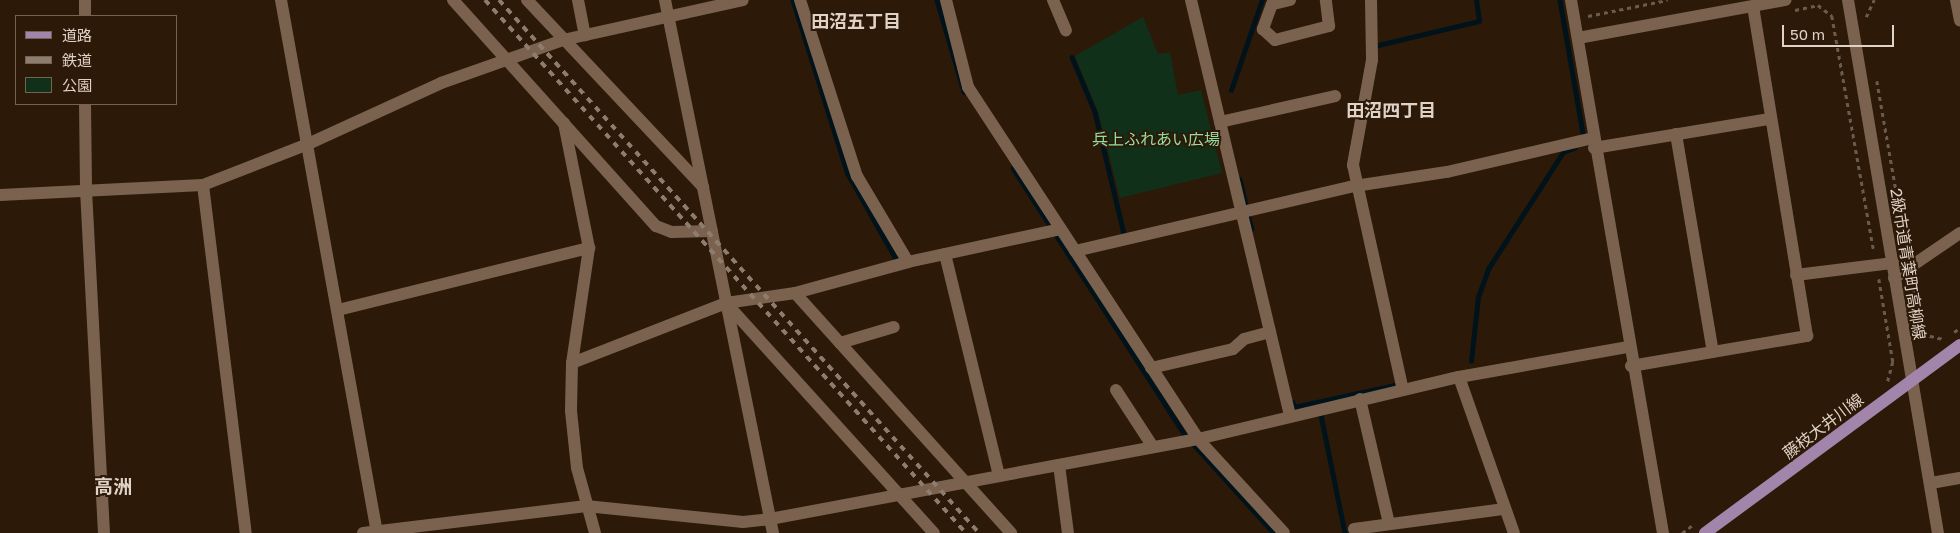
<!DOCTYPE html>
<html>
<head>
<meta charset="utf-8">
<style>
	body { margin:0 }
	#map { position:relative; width:1960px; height:533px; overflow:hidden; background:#2d1908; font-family:"Golos Text","Noto Sans JP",sans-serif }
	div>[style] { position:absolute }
	.green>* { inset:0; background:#103019 }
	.stream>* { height:4.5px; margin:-2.25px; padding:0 2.25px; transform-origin:2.25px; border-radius:2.25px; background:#00131b }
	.path>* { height:2.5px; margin-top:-1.25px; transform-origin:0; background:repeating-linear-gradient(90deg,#6c5b4c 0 4px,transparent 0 8px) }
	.minor>* { height:12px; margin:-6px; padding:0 6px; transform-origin:6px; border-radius:6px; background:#7a624f }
	.major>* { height:12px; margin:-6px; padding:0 6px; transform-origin:6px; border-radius:6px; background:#a385ac }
	.rail>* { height:4px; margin-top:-2px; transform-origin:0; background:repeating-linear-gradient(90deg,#8d7d6f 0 6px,transparent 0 12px) }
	span { translate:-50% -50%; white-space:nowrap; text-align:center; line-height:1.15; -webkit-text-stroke:4px #2d1908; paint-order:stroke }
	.park-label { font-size:16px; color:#92dda1 }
	.street-label { font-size:16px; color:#dfd2c7 }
	.neighbourhood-label { font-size:18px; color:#dfd2c7; font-weight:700 }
	.quarter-label { font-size:19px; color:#dfd2c7; font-weight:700 }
	.legend { position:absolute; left:15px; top:15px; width:162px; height:90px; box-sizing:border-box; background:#2d1908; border:1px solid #746354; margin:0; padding:6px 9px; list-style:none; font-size:15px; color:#dfd2c7 }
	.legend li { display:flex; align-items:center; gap:10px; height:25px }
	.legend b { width:25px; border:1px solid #746354 }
	.scale { position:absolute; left:1782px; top:25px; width:112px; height:22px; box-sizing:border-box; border:2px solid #dfd2c7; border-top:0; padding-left:6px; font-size:15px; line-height:18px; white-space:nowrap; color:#dfd2c7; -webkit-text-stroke:4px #2d1908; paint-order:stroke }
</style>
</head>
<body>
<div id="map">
	<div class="green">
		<div style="clip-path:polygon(1143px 17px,1158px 54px,1170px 52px,1178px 95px,1201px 90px,1222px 173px,1120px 198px,1098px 112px,1075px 56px)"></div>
	</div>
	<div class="stream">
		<div style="left:793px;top:0;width:182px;rotate:72.5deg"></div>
		<div style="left:848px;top:174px;width:95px;rotate:60.5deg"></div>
		<div style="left:895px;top:257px;width:8px;rotate:-7deg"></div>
		<div style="left:937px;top:0;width:96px;rotate:73.6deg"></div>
		<div style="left:1560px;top:0;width:141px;rotate:80.2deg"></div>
		<div style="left:1374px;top:46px;width:108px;rotate:-13.4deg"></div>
		<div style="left:1479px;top:21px;width:21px;rotate:-98deg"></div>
		<div style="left:1072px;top:57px;width:60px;rotate:67.3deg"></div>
		<div style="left:1095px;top:112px;width:125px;rotate:76.6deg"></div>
		<div style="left:1231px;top:90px;width:95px;rotate:-71deg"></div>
		<div style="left:1013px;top:168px;width:319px;rotate:57.2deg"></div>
		<div style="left:1186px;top:436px;width:131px;rotate:47.8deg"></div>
		<div style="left:1240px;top:179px;width:27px;rotate:77deg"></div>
		<div style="left:1249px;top:218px;width:11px;rotate:75deg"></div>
		<div style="left:1471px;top:361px;width:64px;rotate:-83.8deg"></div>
		<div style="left:1478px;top:297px;width:30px;rotate:-70deg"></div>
		<div style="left:1488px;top:269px;width:139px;rotate:-57.3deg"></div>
		<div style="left:1563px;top:152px;width:12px;rotate:-20deg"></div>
		<div style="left:1293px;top:402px;width:5px;rotate:79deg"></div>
		<div style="left:1294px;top:407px;width:103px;rotate:-12.3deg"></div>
		<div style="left:1320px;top:410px;width:126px;rotate:78.5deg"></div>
	</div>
	<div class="path">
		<div style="left:1795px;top:10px;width:24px;rotate:-12deg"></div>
		<div style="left:1818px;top:5px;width:18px;rotate:38deg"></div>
		<div style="left:1832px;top:16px;width:239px;rotate:79.9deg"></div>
		<div style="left:1588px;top:16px;width:81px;rotate:-11.4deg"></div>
		<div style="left:1866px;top:17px;width:19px;rotate:-65deg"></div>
		<div style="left:1877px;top:81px;width:175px;rotate:80.1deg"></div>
		<div style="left:1879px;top:279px;width:84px;rotate:80.4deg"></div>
		<div style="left:1893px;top:362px;width:20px;rotate:105deg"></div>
		<div style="left:1912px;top:281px;width:54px;rotate:79.3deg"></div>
		<div style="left:1922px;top:334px;width:23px;rotate:13deg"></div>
		<div style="left:1954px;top:332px;width:7px;rotate:-34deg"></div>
		<div style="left:1682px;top:533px;width:15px;rotate:-37deg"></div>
	</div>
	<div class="minor">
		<div style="left:85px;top:0;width:16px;rotate:90deg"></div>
		<div style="left:281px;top:0;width:542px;rotate:79.79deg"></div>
		<div style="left:453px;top:0;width:304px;rotate:48.1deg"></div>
		<div style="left:656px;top:226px;width:17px;rotate:21deg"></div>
		<div style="left:672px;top:232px;width:40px;rotate:-1.4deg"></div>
		<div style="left:527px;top:0;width:257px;rotate:46.7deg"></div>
		<div style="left:578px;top:0;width:36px;rotate:79deg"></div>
		<div style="left:665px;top:0;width:544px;rotate:78.55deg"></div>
		<div style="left:800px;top:0;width:185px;rotate:72.1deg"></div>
		<div style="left:857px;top:176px;width:100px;rotate:59.3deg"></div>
		<div style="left:946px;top:0;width:90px;rotate:75.8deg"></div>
		<div style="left:968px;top:87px;width:420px;rotate:56.8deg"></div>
		<div style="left:1198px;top:439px;width:127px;rotate:47.5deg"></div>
		<div style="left:1053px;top:0;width:33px;rotate:67deg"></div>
		<div style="left:1191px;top:0;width:428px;rotate:76.6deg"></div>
		<div style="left:1290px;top:0;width:18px;rotate:167deg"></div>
		<div style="left:1272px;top:4px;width:27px;rotate:110deg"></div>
		<div style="left:1263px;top:29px;width:16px;rotate:43deg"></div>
		<div style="left:1275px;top:40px;width:56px;rotate:-14.5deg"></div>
		<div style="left:1329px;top:26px;width:26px;rotate:-97deg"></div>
		<div style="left:1371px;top:0;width:60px;rotate:89deg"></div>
		<div style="left:1372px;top:60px;width:107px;rotate:100.3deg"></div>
		<div style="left:1353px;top:165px;width:230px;rotate:77.5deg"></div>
		<div style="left:1571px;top:0;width:541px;rotate:80.21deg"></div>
		<div style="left:1848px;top:0;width:541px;rotate:80.42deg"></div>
		<div style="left:1956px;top:0;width:21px;rotate:79deg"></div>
		<div style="left:1578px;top:38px;width:211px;rotate:-10.4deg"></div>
		<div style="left:85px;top:104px;width:86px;rotate:89.3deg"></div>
		<div style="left:86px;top:190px;width:343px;rotate:87deg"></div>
		<div style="left:1220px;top:122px;width:118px;rotate:-12.7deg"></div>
		<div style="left:564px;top:123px;width:127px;rotate:78.7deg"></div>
		<div style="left:589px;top:248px;width:116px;rotate:98.4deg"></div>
		<div style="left:572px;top:363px;width:48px;rotate:91.2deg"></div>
		<div style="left:571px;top:411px;width:57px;rotate:84deg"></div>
		<div style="left:577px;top:468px;width:67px;rotate:74.5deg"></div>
		<div style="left:1676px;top:134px;width:221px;rotate:80.4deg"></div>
		<div style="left:1594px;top:148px;width:178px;rotate:-9.4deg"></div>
		<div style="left:203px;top:185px;width:351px;rotate:83deg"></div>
		<div style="left:0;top:195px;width:203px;rotate:-2.8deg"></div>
		<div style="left:203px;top:185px;width:113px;rotate:-21.3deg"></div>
		<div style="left:308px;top:144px;width:146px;rotate:-24.6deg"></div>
		<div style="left:441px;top:83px;width:129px;rotate:-19.4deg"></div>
		<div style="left:563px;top:40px;width:184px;rotate:-12.5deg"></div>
		<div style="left:1075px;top:251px;width:287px;rotate:-13.1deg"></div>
		<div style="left:1355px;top:186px;width:93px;rotate:-8.7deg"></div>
		<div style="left:1447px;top:172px;width:150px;rotate:-13.1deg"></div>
		<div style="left:945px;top:254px;width:228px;rotate:76.3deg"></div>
		<div style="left:1796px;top:275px;width:98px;rotate:-7.1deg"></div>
		<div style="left:1894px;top:278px;width:80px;rotate:-34.3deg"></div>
		<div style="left:795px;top:293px;width:323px;rotate:48deg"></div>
		<div style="left:726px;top:303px;width:310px;rotate:47.9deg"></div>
		<div style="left:338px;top:310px;width:259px;rotate:-13.9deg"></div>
		<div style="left:840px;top:343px;width:56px;rotate:-16.5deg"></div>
		<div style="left:572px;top:363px;width:165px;rotate:-21.3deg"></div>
		<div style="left:726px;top:303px;width:70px;rotate:-8.2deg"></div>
		<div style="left:795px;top:293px;width:117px;rotate:-15.3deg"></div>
		<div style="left:908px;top:262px;width:156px;rotate:-12.2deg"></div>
		<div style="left:1631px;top:366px;width:179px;rotate:-9.7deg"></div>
		<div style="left:1807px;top:336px;width:334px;rotate:-99.3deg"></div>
		<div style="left:1151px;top:368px;width:84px;rotate:-13deg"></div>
		<div style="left:1233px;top:349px;width:15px;rotate:-42deg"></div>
		<div style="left:1244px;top:339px;width:27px;rotate:-15deg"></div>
		<div style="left:1459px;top:377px;width:165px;rotate:70.6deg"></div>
		<div style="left:1116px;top:390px;width:68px;rotate:57deg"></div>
		<div style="left:1360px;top:399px;width:128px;rotate:76.9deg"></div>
		<div style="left:1059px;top:465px;width:69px;rotate:82.5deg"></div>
		<div style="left:1931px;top:483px;width:29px;rotate:-10deg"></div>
		<div style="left:1354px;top:529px;width:150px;rotate:-7.6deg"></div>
		<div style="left:363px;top:533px;width:225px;rotate:-6.9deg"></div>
		<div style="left:586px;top:506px;width:158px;rotate:5.8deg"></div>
		<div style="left:743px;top:522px;width:27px;rotate:-6deg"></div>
		<div style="left:770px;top:519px;width:435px;rotate:-10.6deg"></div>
		<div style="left:1198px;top:439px;width:268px;rotate:-13.4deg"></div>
		<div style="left:1459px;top:377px;width:172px;rotate:-10.1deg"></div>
	</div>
	<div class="major">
		<div style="left:1705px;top:533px;width:317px;rotate:-36.4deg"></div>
	</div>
	<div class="rail">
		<div style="left:485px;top:0;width:718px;rotate:47.94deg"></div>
		<div style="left:499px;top:0;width:717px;rotate:47.99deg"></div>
	</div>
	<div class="park-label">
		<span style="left:1156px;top:139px">兵上ふれあい広場</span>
	</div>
	<div class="street-label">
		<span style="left:1908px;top:264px;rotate:81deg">2級市道青葉町高柳線</span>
		<span style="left:1823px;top:426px;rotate:-37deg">藤枝大井川線</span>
	</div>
	<div class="neighbourhood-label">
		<span style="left:856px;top:21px">田沼五丁目</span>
		<span style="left:1391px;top:110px">田沼四丁目</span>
	</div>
	<div class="quarter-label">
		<span style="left:113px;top:486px">高洲</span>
	</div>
	<ul class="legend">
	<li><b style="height:6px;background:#a385ac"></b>道路</li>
	<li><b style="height:6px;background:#8d7d6f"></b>鉄道</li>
	<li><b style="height:14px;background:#103019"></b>公園</li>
	</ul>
	<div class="scale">50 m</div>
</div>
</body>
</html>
